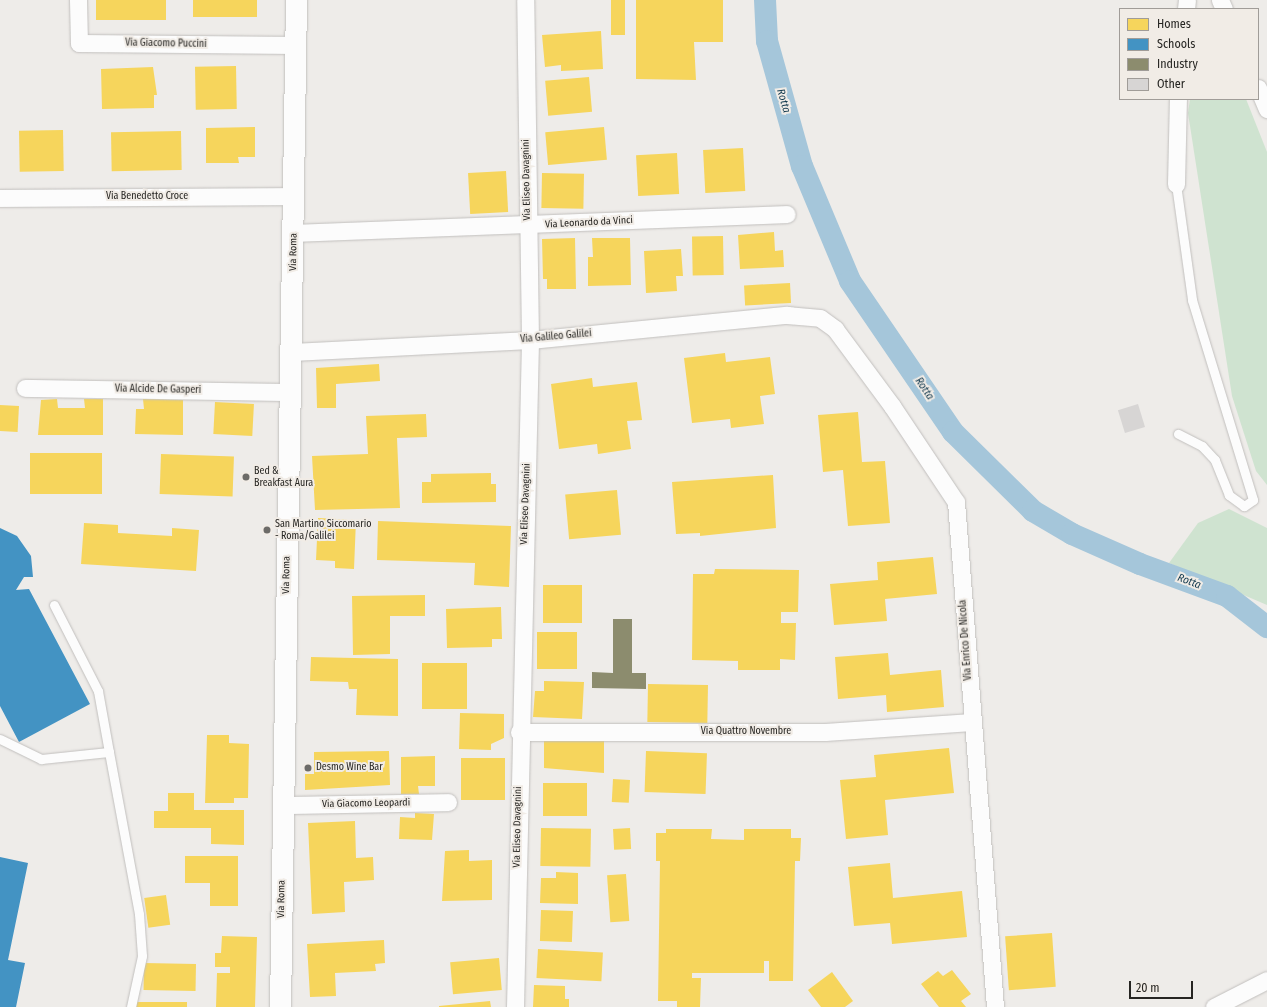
<!DOCTYPE html>
<html>
<head>
<meta charset="utf-8">
<style>
	body { margin:0 }
	#map { position:relative; width:1267px; height:1007px; overflow:hidden; background:#eeece9; font-family:"Fira Sans Condensed",sans-serif }
	div>[style] { position:absolute }
	.green>* { inset:0; background:#cfe3d0 }
	.homes>* { inset:0; background:#f6d55c; transform-origin:0 0 }
	.schools>* { inset:0; background:#4393c3 }
	.industry>* { inset:0; background:#8c8c6e }
	.canal>* { height:22px; margin:-11px; padding:0 11px; transform-origin:11px; border-radius:11px; background:#a5c6da }
	.building>* { inset:0; background:#d7d5d4; transform-origin:0 0 }
	.roads { filter:drop-shadow(0 0 1px #c1bfbd) drop-shadow(0 0 1px #c1bfbd) }
	.service>* { height:9px; margin:-4.5px; padding:0 4.5px; transform-origin:4.5px; border-radius:4.5px; background:#fcfcfc }
	.minor>* { height:17px; margin:-8.5px; padding:0 8.5px; transform-origin:8.5px; border-radius:8.5px; background:#fcfcfc }
	.tertiary>* { height:21px; margin:-10.5px; padding:0 10.5px; transform-origin:10.5px; border-radius:10.5px; background:#fcfcfc }
	.dots>* { width:11px; height:11px; translate:-50% -50%; box-sizing:border-box; border:2px solid #f1ece6; border-radius:50% }
	span { translate:-50% -50%; white-space:nowrap; text-align:center; line-height:1.15; -webkit-text-stroke:4px #f1ece6; paint-order:stroke }
	.street-label { font-size:10px; color:#262522 }
	.poi-label { font-size:10px; color:#262522 }
	.left { translate:0 -50%; text-align:left }
	.water-label { font-size:11px; color:#0f374c; font-style:italic }
	.legend { position:absolute; left:1119px; top:8px; width:140px; height:92px; box-sizing:border-box; background:#f1ece6; border:1px solid #a09c98; margin:0; padding:5px 7px; list-style:none; font-size:12px; color:#262522 }
	.legend li { display:flex; align-items:center; gap:8px; height:20px }
	.legend b { width:20px; border:1px solid #a09c98 }
	.scale { position:absolute; left:1129px; top:981px; width:64px; height:18px; box-sizing:border-box; border:2px solid #262522; border-top:0; padding-left:5px; font-size:12px; line-height:14px; white-space:nowrap; color:#262522; -webkit-text-stroke:3px #f1ece6; paint-order:stroke }
</style>
</head>
<body>
<div id="map">
	<div class="green">
		<div style="clip-path:polygon(1190px 99px,1246px 99px,1267px 152px,1267px 485px,1256px 471px,1232px 396px,1188px 113px)"></div>
		<div style="clip-path:polygon(1229px 509px,1267px 528px,1267px 605px,1169px 563px,1198px 523px)"></div>
	</div>
	<div class="homes">
		<div style="left:96px;top:0;width:70px;height:20px"></div>
		<div style="left:193px;top:0;width:64px;height:17px"></div>
		<div style="left:611px;top:0;width:14px;height:35px"></div>
		<div style="clip-path:polygon(636px 0,723px 0,723px 42px,694px 42px,696px 80px,636px 79px)"></div>
		<div style="clip-path:polygon(601px 31px,603px 69px,561px 71px,561px 65px,545px 67px,542px 35px)"></div>
		<div style="left:236px;top:66px;width:43px;height:41px;rotate:89deg"></div>
		<div style="clip-path:polygon(153px 67px,157px 95px,154px 95px,154px 108px,102px 109px,101px 69px)"></div>
		<div style="left:589px;top:77px;width:35px;height:44px;rotate:85deg"></div>
		<div style="clip-path:polygon(255px 127px,255px 157px,238px 157px,239px 163px,206px 163px,206px 128px)"></div>
		<div style="left:604px;top:127px;width:33px;height:59px;rotate:85deg"></div>
		<div style="left:63px;top:130px;width:41px;height:44px;rotate:89deg"></div>
		<div style="left:181px;top:131px;width:39px;height:70px;rotate:89deg"></div>
		<div style="left:743px;top:148px;width:43px;height:40px;rotate:87deg"></div>
		<div style="left:677px;top:153px;width:41px;height:41px;rotate:87deg"></div>
		<div style="left:506px;top:171px;width:41px;height:38px;rotate:87deg"></div>
		<div style="left:542px;top:173px;width:42px;height:35px;rotate:1deg"></div>
		<div style="clip-path:polygon(774px 232px,775px 251px,783px 250px,784px 267px,740px 269px,738px 235px)"></div>
		<div style="left:723px;top:236px;width:39px;height:31px;rotate:89deg"></div>
		<div style="clip-path:polygon(575px 238px,576px 289px,547px 289px,547px 279px,543px 279px,542px 239px)"></div>
		<div style="clip-path:polygon(592px 238px,630px 238px,631px 285px,588px 286px,588px 257px,593px 257px)"></div>
		<div style="clip-path:polygon(681px 249px,683px 276px,676px 276px,677px 291px,646px 293px,644px 251px)"></div>
		<div style="left:790px;top:283px;width:20px;height:46px;rotate:87deg"></div>
		<div style="clip-path:polygon(725px 353px,726px 362px,770px 357px,775px 394px,760px 396px,764px 424px,731px 428px,730px 419px,692px 423px,684px 358px)"></div>
		<div style="clip-path:polygon(379px 364px,380px 381px,336px 384px,336px 408px,317px 408px,316px 368px)"></div>
		<div style="clip-path:polygon(592px 378px,593px 387px,637px 382px,642px 420px,627px 421px,631px 449px,598px 454px,597px 444px,559px 449px,551px 384px)"></div>
		<div style="clip-path:polygon(57px 399px,58px 408px,85px 408px,84px 399px,103px 399px,103px 435px,38px 435px,41px 400px)"></div>
		<div style="clip-path:polygon(143px 399px,183px 400px,183px 435px,135px 434px,136px 409px,144px 409px)"></div>
		<div style="left:215px;top:402px;width:39px;height:32px;rotate:3deg"></div>
		<div style="left:0;top:405px;width:19px;height:26px;rotate:3deg"></div>
		<div style="clip-path:polygon(858px 412px,862px 462px,885px 461px,890px 523px,848px 526px,843px 470px,823px 472px,818px 415px)"></div>
		<div style="clip-path:polygon(426px 414px,427px 437px,397px 438px,400px 508px,315px 510px,312px 456px,368px 454px,366px 416px)"></div>
		<div style="left:30px;top:453px;width:72px;height:41px"></div>
		<div style="left:161px;top:454px;width:73px;height:40px;rotate:2deg"></div>
		<div style="clip-path:polygon(491px 473px,491px 484px,496px 484px,496px 502px,422px 503px,422px 482px,431px 482px,431px 474px)"></div>
		<div style="clip-path:polygon(773px 475px,776px 528px,700px 536px,700px 533px,676px 534px,672px 482px)"></div>
		<div style="left:617px;top:490px;width:45px;height:52px;rotate:85deg"></div>
		<div style="clip-path:polygon(318px 518px,356px 520px,354px 569px,335px 568px,335px 561px,316px 560px)"></div>
		<div style="clip-path:polygon(378px 521px,511px 526px,509px 587px,474px 585px,475px 563px,377px 560px)"></div>
		<div style="clip-path:polygon(84px 523px,118px 525px,118px 533px,172px 536px,172px 528px,199px 530px,196px 571px,81px 564px)"></div>
		<div style="clip-path:polygon(933px 557px,937px 594px,885px 599px,887px 621px,834px 625px,830px 584px,878px 580px,877px 562px)"></div>
		<div style="clip-path:polygon(715px 569px,799px 570px,798px 612px,781px 612px,781px 623px,796px 623px,795px 660px,780px 659px,780px 670px,738px 670px,738px 661px,692px 660px,693px 574px,714px 574px)"></div>
		<div style="left:582px;top:585px;width:38px;height:39px;rotate:90deg"></div>
		<div style="clip-path:polygon(425px 595px,425px 616px,390px 616px,390px 654px,353px 655px,352px 596px)"></div>
		<div style="clip-path:polygon(501px 607px,502px 639px,492px 639px,492px 647px,447px 648px,446px 609px)"></div>
		<div style="left:537px;top:632px;width:40px;height:37px"></div>
		<div style="clip-path:polygon(888px 653px,890px 675px,941px 670px,944px 707px,887px 712px,886px 695px,838px 699px,835px 657px)"></div>
		<div style="clip-path:polygon(311px 657px,398px 659px,398px 716px,356px 715px,357px 689px,349px 689px,348px 682px,310px 681px)"></div>
		<div style="left:422px;top:663px;width:45px;height:46px"></div>
		<div style="clip-path:polygon(544px 681px,584px 682px,582px 719px,533px 717px,535px 691px,544px 691px)"></div>
		<div style="left:648px;top:684px;width:60px;height:38px;rotate:1deg"></div>
		<div style="clip-path:polygon(460px 713px,504px 714px,504px 738px,491px 744px,491px 750px,459px 749px)"></div>
		<div style="clip-path:polygon(207px 735px,229px 735px,229px 743px,249px 744px,248px 798px,234px 798px,234px 803px,205px 803px)"></div>
		<div style="clip-path:polygon(604px 740px,604px 773px,544px 768px,544px 741px)"></div>
		<div style="clip-path:polygon(949px 748px,954px 793px,885px 800px,888px 835px,846px 839px,840px 780px,876px 777px,874px 755px)"></div>
		<div style="clip-path:polygon(389px 751px,390px 785px,305px 790px,305px 774px,314px 774px,314px 752px)"></div>
		<div style="left:646px;top:751px;width:61px;height:41px;rotate:2deg"></div>
		<div style="clip-path:polygon(435px 756px,435px 786px,418px 786px,419px 794px,401px 794px,401px 757px)"></div>
		<div style="left:461px;top:758px;width:44px;height:42px"></div>
		<div style="left:613px;top:779px;width:17px;height:23px;rotate:3deg"></div>
		<div style="left:543px;top:783px;width:44px;height:33px"></div>
		<div style="clip-path:polygon(168px 793px,194px 793px,194px 810px,244px 810px,244px 845px,211px 844px,211px 828px,154px 828px,154px 811px,168px 811px)"></div>
		<div style="clip-path:polygon(415px 813px,434px 814px,432px 840px,399px 839px,400px 817px,415px 818px)"></div>
		<div style="clip-path:polygon(355px 821px,356px 858px,373px 857px,374px 880px,344px 882px,345px 912px,312px 914px,308px 823px)"></div>
		<div style="left:541px;top:828px;width:50px;height:38px;rotate:1deg"></div>
		<div style="left:630px;top:828px;width:21px;height:17px;rotate:87deg"></div>
		<div style="clip-path:polygon(666px 829px,712px 829px,711px 839px,744px 840px,744px 829px,791px 829px,791px 838px,801px 838px,800px 861px,795px 861px,793px 981px,769px 981px,769px 961px,764px 961px,764px 973px,692px 973px,692px 978px,701px 978px,700px 1007px,677px 1007px,677px 1001px,658px 1001px,660px 861px,656px 861px,656px 833px,666px 833px)"></div>
		<div style="clip-path:polygon(469px 850px,469px 861px,492px 860px,492px 900px,442px 901px,445px 851px)"></div>
		<div style="clip-path:polygon(185px 856px,238px 856px,238px 906px,210px 906px,210px 883px,185px 883px)"></div>
		<div style="clip-path:polygon(890px 863px,893px 898px,962px 891px,967px 937px,892px 944px,890px 923px,854px 926px,848px 867px)"></div>
		<div style="clip-path:polygon(556px 872px,578px 873px,578px 904px,540px 903px,541px 878px,556px 878px)"></div>
		<div style="left:626px;top:874px;width:47px;height:19px;rotate:86deg"></div>
		<div style="left:166px;top:895px;width:30px;height:22px;rotate:82deg"></div>
		<div style="left:541px;top:910px;width:32px;height:31px;rotate:2deg"></div>
		<div style="left:1052px;top:933px;width:54px;height:47px;rotate:86deg"></div>
		<div style="clip-path:polygon(222px 936px,257px 937px,255px 1007px,216px 1007px,217px 973px,230px 973px,230px 967px,215px 967px,215px 953px,221px 953px)"></div>
		<div style="clip-path:polygon(384px 940px,385px 963px,375px 964px,376px 971px,335px 973px,336px 996px,310px 997px,307px 944px)"></div>
		<div style="left:538px;top:949px;width:65px;height:29px;rotate:3deg"></div>
		<div style="left:499px;top:958px;width:32px;height:49px;rotate:85deg"></div>
		<div style="left:144px;top:963px;width:52px;height:27px;rotate:1deg"></div>
		<div style="clip-path:polygon(952px 970px,971px 994px,961px 1001px,966px 1007px,939px 1007px,921px 984px,938px 971px,943px 976px)"></div>
		<div style="clip-path:polygon(832px 972px,853px 1001px,845px 1007px,821px 1007px,808px 990px)"></div>
		<div style="clip-path:polygon(534px 985px,565px 986px,565px 999px,569px 999px,569px 1007px,533px 1007px)"></div>
		<div style="clip-path:polygon(490px 1001px,491px 1007px,439px 1007px,439px 1006px)"></div>
		<div style="left:135px;top:1002px;width:52px;height:5px"></div>
	</div>
	<div class="schools">
		<div style="clip-path:polygon(0 528px,17px 536px,31px 556px,33px 577px,24px 577px,16px 590px,29px 589px,90px 704px,19px 742px,0 706px)"></div>
		<div style="clip-path:polygon(0 857px,28px 863px,8px 960px,25px 963px,16px 1007px,0 1007px)"></div>
	</div>
	<div class="industry">
		<div style="clip-path:polygon(613px 619px,632px 619px,632px 673px,646px 673px,646px 689px,592px 688px,592px 672px,613px 673px)"></div>
	</div>
	<div class="canal">
		<div style="left:765px;top:0;width:41px;rotate:87.2deg"></div>
		<div style="left:767px;top:41px;width:130px;rotate:74.4deg"></div>
		<div style="left:802px;top:166px;width:125px;rotate:67.3deg"></div>
		<div style="left:850px;top:281px;width:183px;rotate:55.7deg"></div>
		<div style="left:953px;top:432px;width:112px;rotate:44.6deg"></div>
		<div style="left:1033px;top:511px;width:45px;rotate:30.5deg"></div>
		<div style="left:1072px;top:534px;width:74px;rotate:23.8deg"></div>
		<div style="left:1140px;top:564px;width:93px;rotate:20.2deg"></div>
		<div style="left:1227px;top:596px;width:51px;rotate:37.8deg"></div>
	</div>
	<div class="building">
		<div style="left:1138px;top:404px;width:24px;height:21px;rotate:73deg"></div>
	</div>
	<div class="roads">
		<div class="service">
			<div style="left:1176px;top:184px;width:117px;rotate:82.1deg"></div>
			<div style="left:1192px;top:300px;width:209px;rotate:73deg"></div>
			<div style="left:1253px;top:500px;width:11px;rotate:146deg"></div>
			<div style="left:1244px;top:506px;width:19px;rotate:-144deg"></div>
			<div style="left:1229px;top:495px;width:38px;rotate:-112deg"></div>
			<div style="left:1215px;top:460px;width:19px;rotate:-133deg"></div>
			<div style="left:1202px;top:446px;width:27px;rotate:-153deg"></div>
			<div style="left:54px;top:605px;width:97px;rotate:62.9deg"></div>
			<div style="left:98px;top:691px;width:62px;rotate:79.8deg"></div>
			<div style="left:109px;top:752px;width:165px;rotate:79.5deg"></div>
			<div style="left:139px;top:914px;width:42px;rotate:85.9deg"></div>
			<div style="left:142px;top:956px;width:52px;rotate:102.2deg"></div>
			<div style="left:0;top:739px;width:46px;rotate:26deg"></div>
			<div style="left:41px;top:759px;width:68px;rotate:-5.9deg"></div>
		</div>
		<div class="minor">
			<div style="left:78px;top:0;width:43px;rotate:88.7deg"></div>
			<div style="left:79px;top:43px;width:218px;rotate:0.5deg"></div>
			<div style="left:1220px;top:0;width:10px;rotate:66deg"></div>
			<div style="left:1186px;top:9px;width:9px;rotate:-84deg"></div>
			<div style="left:1258px;top:88px;width:23px;rotate:67deg"></div>
			<div style="left:1176px;top:184px;width:85px;rotate:-88.7deg"></div>
			<div style="left:0;top:198px;width:295px;rotate:-0.4deg"></div>
			<div style="left:294px;top:233px;width:493px;rotate:-2.2deg"></div>
			<div style="left:292px;top:352px;width:238px;rotate:-2.9deg"></div>
			<div style="left:530px;top:340px;width:258px;rotate:-5.6deg"></div>
			<div style="left:787px;top:315px;width:33px;rotate:5deg"></div>
			<div style="left:820px;top:318px;width:19px;rotate:36deg"></div>
			<div style="left:835px;top:329px;width:96px;rotate:53.5deg"></div>
			<div style="left:892px;top:406px;width:115px;rotate:56.3deg"></div>
			<div style="left:956px;top:502px;width:507px;rotate:85.58deg"></div>
			<div style="left:25px;top:388px;width:267px;rotate:0.9deg"></div>
			<div style="left:519px;top:732px;width:306px"></div>
			<div style="left:825px;top:732px;width:147px;rotate:-3.9deg"></div>
			<div style="left:284px;top:805px;width:164px;rotate:-1deg"></div>
			<div style="left:515px;top:1007px;width:667px;rotate:-88.71deg"></div>
			<div style="left:530px;top:340px;width:340px;rotate:-90.8deg"></div>
			<div style="left:1214px;top:1007px;width:59px;rotate:-27deg"></div>
		</div>
		<div class="tertiary">
			<div style="left:280px;top:1007px;width:1007px;rotate:-89.09deg"></div>
		</div>
	</div>
	<div class="dots">
		<div style="left:246px;top:477px;background:#6c6b68"></div>
		<div style="left:267px;top:530px;background:#6c6b68"></div>
		<div style="left:308px;top:768px;background:#6c6b68"></div>
	</div>
	<div class="street-label">
		<span style="left:166px;top:44px;rotate:1deg">Via Giacomo Puccini</span>
		<span style="left:527px;top:180px;rotate:-91deg">Via Eliseo Davagnini</span>
		<span style="left:147px;top:197px">Via Benedetto Croce</span>
		<span style="left:589px;top:223px;rotate:-3deg">Via Leonardo da Vinci</span>
		<span style="left:294px;top:252px;rotate:-89deg">Via Roma</span>
		<span style="left:556px;top:337px;rotate:-5deg">Via Galileo Galilei</span>
		<span style="left:158px;top:390px;rotate:1deg">Via Alcide De Gasperi</span>
		<span style="left:526px;top:504px;rotate:-88deg">Via Eliseo Davagnini</span>
		<span style="left:287px;top:575px;rotate:-89deg">Via Roma</span>
		<span style="left:966px;top:640px;rotate:-94deg">Via Enrico De Nicola</span>
		<span style="left:746px;top:732px">Via Quattro Novembre</span>
		<span style="left:366px;top:804px;rotate:-1deg">Via Giacomo Leopardi</span>
		<span style="left:518px;top:827px;rotate:-89deg">Via Eliseo Davagnini</span>
		<span style="left:282px;top:899px;rotate:-89deg">Via Roma</span>
	</div>
	<div class="poi-label">
		<span class="left" style="left:254px;top:477px">Bed &amp;<br>Breakfast Aura</span>
		<span class="left" style="left:275px;top:530px">San Martino Siccomario<br>- Roma/Galilei</span>
		<span class="left" style="left:316px;top:768px">Desmo Wine Bar</span>
	</div>
	<div class="water-label">
		<span style="left:783px;top:101px;rotate:74deg">Rotta</span>
		<span style="left:924px;top:389px;rotate:56deg">Rotta</span>
		<span style="left:1189px;top:582px;rotate:20deg">Rotta</span>
	</div>
	<ul class="legend">
	<li><b style="height:11px;background:#f6d55c"></b>Homes</li>
	<li><b style="height:11px;background:#4393c3"></b>Schools</li>
	<li><b style="height:11px;background:#8c8c6e"></b>Industry</li>
	<li><b style="height:11px;background:#d7d5d4"></b>Other</li>
	</ul>
	<div class="scale">20 m</div>
</div>
</body>
</html>
